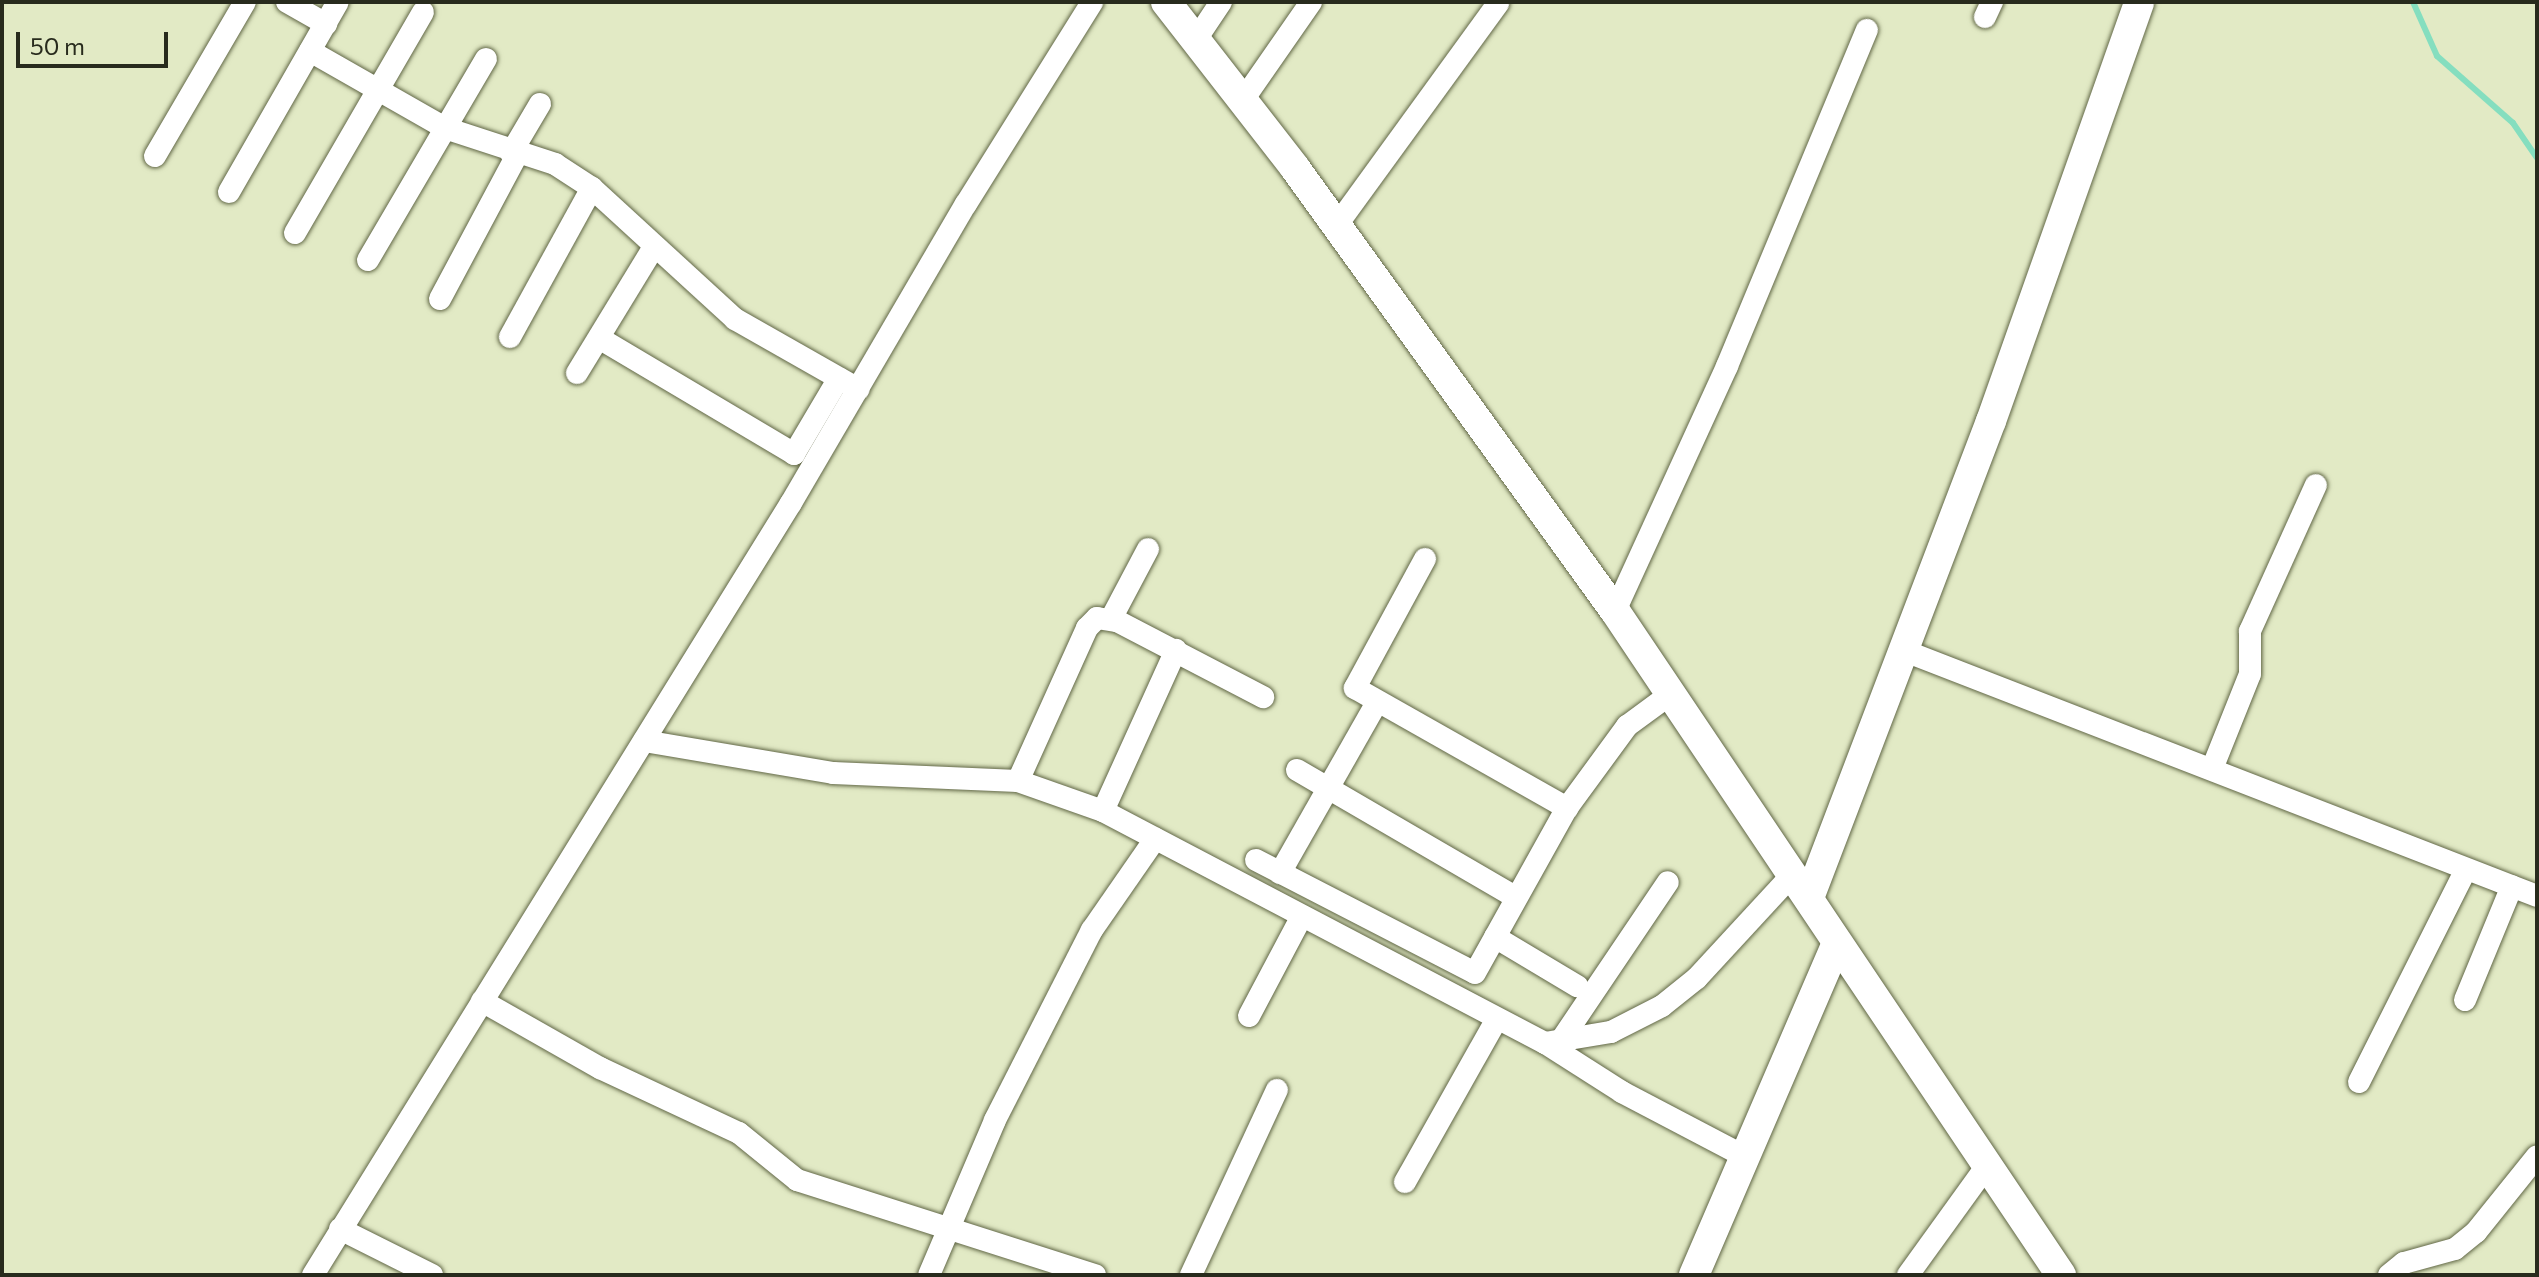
<!DOCTYPE html>
<html>
<head>
<meta charset="utf-8">
<style>
	body { margin:0 }
	#map { position:relative; width:2539px; height:1277px; overflow:hidden; background:#e2eac5; font-family:Commissioner,sans-serif }
	div>[style] { position:absolute }
	.stream>* { height:6px; margin:-3px; padding:0 3px; transform-origin:3px; border-radius:3px; background:#85debf }
	.roads { filter:drop-shadow(0 0 2px #616746) drop-shadow(0 0 2px #616746) }
	.street>* { height:22px; margin:-11px; padding:0 11px; transform-origin:11px; border-radius:11px; background:#fff }
	.secondary>* { height:30px; margin:-15px; padding:0 15px; transform-origin:15px; border-radius:15px; background:#fff }
	span { translate:-50% -50%; white-space:nowrap; text-align:center; line-height:1.15; -webkit-text-stroke:6px #e2eac5; paint-order:stroke }
	.frame { position:absolute; inset:0; border:4px solid #282b1d; pointer-events:none }
	.scale { position:absolute; left:16px; top:32px; width:152px; height:36px; box-sizing:border-box; border:4px solid #282b1d; border-top:0; padding-left:10px; font-size:24px; line-height:28px; white-space:nowrap; color:#282b1d; -webkit-text-stroke:6px #e2eac5; paint-order:stroke }
</style>
</head>
<body>
<div id="map">
	<div class="stream">
		<div style="left:2413px;top:2px;width:59px;rotate:66deg"></div>
		<div style="left:2437px;top:56px;width:101px;rotate:41.4deg"></div>
		<div style="left:2513px;top:123px;width:42px;rotate:55.6deg"></div>
	</div>
	<div class="roads">
		<div class="street">
			<div style="left:287px;top:2px;width:45px;rotate:29.4deg"></div>
			<div style="left:1985px;top:17px;width:17px;rotate:-65deg"></div>
			<div style="left:1195px;top:41px;width:47px;rotate:-56.3deg"></div>
			<div style="left:310px;top:51px;width:155px;rotate:29.7deg"></div>
			<div style="left:445px;top:128px;width:116px;rotate:18.1deg"></div>
			<div style="left:555px;top:164px;width:44px;rotate:33deg"></div>
			<div style="left:592px;top:188px;width:194px;rotate:42.5deg"></div>
			<div style="left:735px;top:319px;width:142px;rotate:29.6deg"></div>
			<div style="left:1243px;top:100px;width:119px;rotate:-55.2deg"></div>
			<div style="left:511px;top:153px;width:57px;rotate:-59.4deg"></div>
			<div style="left:155px;top:156px;width:178px;rotate:-59.7deg"></div>
			<div style="left:229px;top:192px;width:219px;rotate:-60.2deg"></div>
			<div style="left:1337px;top:225px;width:274px;rotate:-54deg"></div>
			<div style="left:295px;top:233px;width:255px;rotate:-59.9deg"></div>
			<div style="left:368px;top:260px;width:233px;rotate:-59.6deg"></div>
			<div style="left:440px;top:299px;width:166px;rotate:-61.9deg"></div>
			<div style="left:510px;top:337px;width:170px;rotate:-61.2deg"></div>
			<div style="left:599px;top:338px;width:227px;rotate:30.7deg"></div>
			<div style="left:794px;top:454px;width:88px;rotate:-59.4deg"></div>
			<div style="left:577px;top:373px;width:148px;rotate:-58.6deg"></div>
			<div style="left:1425px;top:559px;width:147px;rotate:118.5deg"></div>
			<div style="left:1355px;top:688px;width:244px;rotate:29.5deg"></div>
			<div style="left:1615px;top:611px;width:269px;rotate:-65.4deg"></div>
			<div style="left:1727px;top:366px;width:364px;rotate:-67.4deg"></div>
			<div style="left:1111px;top:619px;width:79px;rotate:-62.1deg"></div>
			<div style="left:1905px;top:651px;width:678px;rotate:21.19deg"></div>
			<div style="left:644px;top:741px;width:192px;rotate:9.6deg"></div>
			<div style="left:833px;top:773px;width:185px;rotate:2.5deg"></div>
			<div style="left:1018px;top:781px;width:90px;rotate:19.4deg"></div>
			<div style="left:1103px;top:811px;width:499px;rotate:27.7deg"></div>
			<div style="left:1545px;top:1043px;width:91px;rotate:32.5deg"></div>
			<div style="left:1622px;top:1092px;width:140px;rotate:27.7deg"></div>
			<div style="left:2212px;top:769px;width:102px;rotate:-68.2deg"></div>
			<div style="left:2250px;top:674px;width:43px;rotate:-90deg"></div>
			<div style="left:2250px;top:631px;width:160px;rotate:-65.7deg"></div>
			<div style="left:1297px;top:770px;width:252px;rotate:30.2deg"></div>
			<div style="left:1018px;top:781px;width:168px;rotate:-65.7deg"></div>
			<div style="left:1087px;top:628px;width:14px;rotate:-45deg"></div>
			<div style="left:1097px;top:618px;width:20px;rotate:9deg"></div>
			<div style="left:1117px;top:621px;width:165px;rotate:27.5deg"></div>
			<div style="left:1103px;top:811px;width:177px;rotate:-65.6deg"></div>
			<div style="left:1256px;top:860px;width:246px;rotate:27.3deg"></div>
			<div style="left:1475px;top:973px;width:189px;rotate:-60.9deg"></div>
			<div style="left:1567px;top:808px;width:102px;rotate:-53.8deg"></div>
			<div style="left:1627px;top:726px;width:56px;rotate:-36.3deg"></div>
			<div style="left:1280px;top:873px;width:197px;rotate:-60.4deg"></div>
			<div style="left:1495px;top:937px;width:96px;rotate:30.9deg"></div>
			<div style="left:2465px;top:1000px;width:123px;rotate:-67.6deg"></div>
			<div style="left:482px;top:1001px;width:136px;rotate:29.6deg"></div>
			<div style="left:600px;top:1068px;width:153px;rotate:25.1deg"></div>
			<div style="left:739px;top:1133px;width:75px;rotate:39deg"></div>
			<div style="left:797px;top:1180px;width:313px;rotate:17.7deg"></div>
			<div style="left:1249px;top:1016px;width:113px;rotate:-62.1deg"></div>
			<div style="left:1562px;top:1039px;width:189px;rotate:-56deg"></div>
			<div style="left:1545px;top:1043px;width:67px;rotate:-9.5deg"></div>
			<div style="left:1611px;top:1032px;width:57px;rotate:-27deg"></div>
			<div style="left:1662px;top:1006px;width:45px;rotate:-38.7deg"></div>
			<div style="left:1697px;top:978px;width:142px;rotate:-47.3deg"></div>
			<div style="left:2359px;top:1082px;width:238px;rotate:-63.3deg"></div>
			<div style="left:1405px;top:1182px;width:187px;rotate:-60.6deg"></div>
			<div style="left:340px;top:1229px;width:103px;rotate:26.6deg"></div>
			<div style="left:313px;top:1275px;width:908px;rotate:-58.24deg"></div>
			<div style="left:791px;top:503px;width:346px;rotate:-59.7deg"></div>
			<div style="left:966px;top:204px;width:238px;rotate:-58deg"></div>
			<div style="left:929px;top:1275px;width:168px;rotate:-66.9deg"></div>
			<div style="left:995px;top:1120px;width:213px;rotate:-63deg"></div>
			<div style="left:1092px;top:930px;width:111px;rotate:-55.3deg"></div>
			<div style="left:1191px;top:1275px;width:204px;rotate:-65.1deg"></div>
			<div style="left:1908px;top:1275px;width:137px;rotate:-54.2deg"></div>
			<div style="left:2389px;top:1275px;width:19px;rotate:-39deg"></div>
			<div style="left:2404px;top:1263px;width:53px;rotate:-15.4deg"></div>
			<div style="left:2455px;top:1249px;width:27px;rotate:-39deg"></div>
			<div style="left:2476px;top:1232px;width:97px;rotate:-51.2deg"></div>
		</div>
		<div class="secondary">
			<div style="left:1166px;top:2px;width:210px;rotate:52.1deg"></div>
			<div style="left:1295px;top:168px;width:546px;rotate:54.16deg"></div>
			<div style="left:1615px;top:611px;width:800px;rotate:56.11deg"></div>
			<div style="left:1809px;top:898px;width:511px;rotate:-69.12deg"></div>
			<div style="left:1991px;top:421px;width:444px;rotate:-70.5deg"></div>
			<div style="left:1694px;top:1275px;width:361px;rotate:-66.7deg"></div>
		</div>
	</div>
	<div class="frame"></div>
	<div class="scale">50 m</div>
</div>
</body>
</html>
